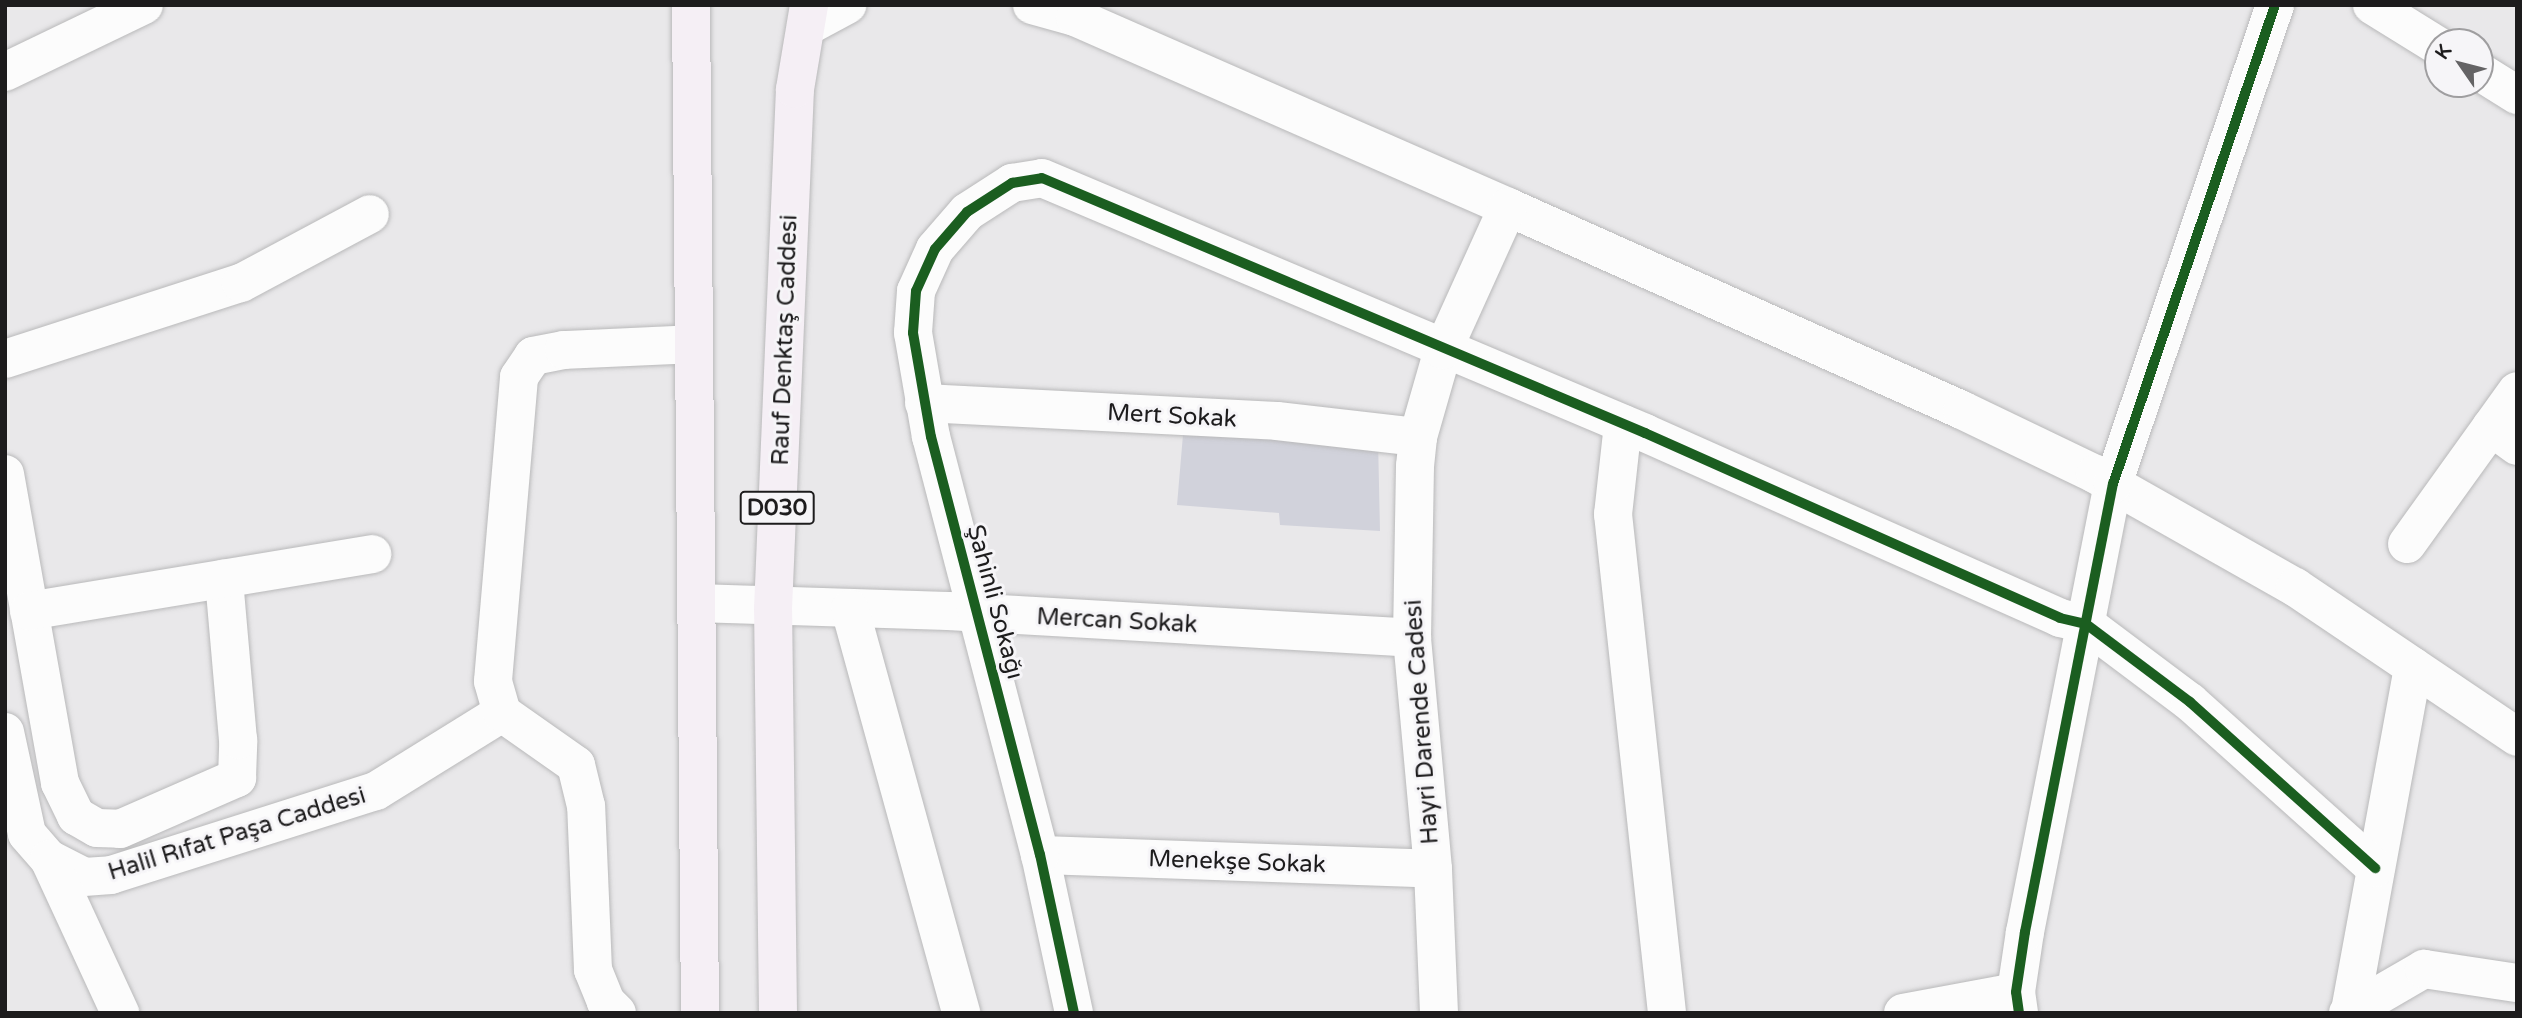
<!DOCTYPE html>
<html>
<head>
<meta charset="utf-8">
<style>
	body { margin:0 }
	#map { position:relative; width:2522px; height:1018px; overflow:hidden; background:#e9e8ea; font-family:"Varela Round",sans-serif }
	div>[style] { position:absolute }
	.building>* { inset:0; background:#d1d2db }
	.roads { filter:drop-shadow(0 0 2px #b9b9ba) drop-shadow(0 0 2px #b9b9ba) }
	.minor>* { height:38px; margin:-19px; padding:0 19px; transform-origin:19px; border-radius:19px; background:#fcfcfc }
	.major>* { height:38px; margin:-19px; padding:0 19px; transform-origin:19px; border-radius:19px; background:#f5eff5 }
	.cycleway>* { height:10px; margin:-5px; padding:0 5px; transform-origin:5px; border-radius:5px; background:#1b5e20 }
	span { translate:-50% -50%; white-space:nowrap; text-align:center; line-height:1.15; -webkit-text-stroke:6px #f6f5f8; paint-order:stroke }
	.shield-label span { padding:2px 5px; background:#f6f5f8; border:2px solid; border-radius:5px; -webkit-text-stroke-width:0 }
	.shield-label { font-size:23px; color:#1d1c1d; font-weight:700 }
	.street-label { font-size:24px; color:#1d1c1d }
	.frame { position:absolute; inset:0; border:7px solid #1d1c1d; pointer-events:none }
	.north { position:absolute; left:2424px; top:28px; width:70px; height:70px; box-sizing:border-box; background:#f6f5f8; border:2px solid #9f9ea0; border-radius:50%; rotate:305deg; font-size:19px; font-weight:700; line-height:28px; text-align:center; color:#1d1c1d }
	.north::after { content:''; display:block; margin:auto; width:24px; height:32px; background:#646365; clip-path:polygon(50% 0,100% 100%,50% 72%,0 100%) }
</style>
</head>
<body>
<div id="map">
	<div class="building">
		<div style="clip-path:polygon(1184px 423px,1378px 439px,1380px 531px,1280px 525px,1279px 513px,1177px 505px)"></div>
	</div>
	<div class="roads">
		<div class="minor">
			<div style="left:1032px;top:5px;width:45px;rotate:15.6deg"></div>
			<div style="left:1075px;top:17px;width:473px;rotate:23.7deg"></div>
			<div style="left:1508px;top:207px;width:497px;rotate:24.1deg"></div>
			<div style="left:1962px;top:410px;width:148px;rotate:25.7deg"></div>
			<div style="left:2095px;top:474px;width:230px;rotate:29.5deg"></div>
			<div style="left:2295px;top:587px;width:268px;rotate:34deg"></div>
			<div style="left:2372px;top:5px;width:78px;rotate:31.8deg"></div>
			<div style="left:806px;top:27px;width:47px;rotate:-28.2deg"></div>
			<div style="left:5px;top:72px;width:154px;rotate:-25.7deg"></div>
			<div style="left:2480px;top:72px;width:44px;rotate:31.9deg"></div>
			<div style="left:5px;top:359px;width:248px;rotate:-17.9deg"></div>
			<div style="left:241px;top:283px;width:146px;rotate:-28.1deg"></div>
			<div style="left:924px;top:403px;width:353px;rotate:2.9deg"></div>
			<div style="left:1277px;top:421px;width:142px;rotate:6.5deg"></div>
			<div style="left:1623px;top:424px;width:91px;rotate:96.3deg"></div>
			<div style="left:1613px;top:514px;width:502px;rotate:83.82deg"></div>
			<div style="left:2491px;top:427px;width:32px;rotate:36deg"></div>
			<div style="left:5px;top:474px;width:314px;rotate:79.9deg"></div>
			<div style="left:60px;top:783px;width:37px;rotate:64deg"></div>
			<div style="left:76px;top:816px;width:24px;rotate:30deg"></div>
			<div style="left:97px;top:828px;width:23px;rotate:2deg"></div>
			<div style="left:120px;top:829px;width:128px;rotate:-23.6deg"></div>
			<div style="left:237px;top:778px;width:38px;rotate:-88deg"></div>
			<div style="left:238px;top:740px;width:162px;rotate:-95deg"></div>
			<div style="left:2407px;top:544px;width:188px;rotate:-54.3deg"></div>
			<div style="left:696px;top:603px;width:252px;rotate:1.8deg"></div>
			<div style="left:948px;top:611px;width:465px;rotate:3.3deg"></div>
			<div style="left:850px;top:609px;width:419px;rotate:74.6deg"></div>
			<div style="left:29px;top:611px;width:348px;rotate:-9.4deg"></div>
			<div style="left:5px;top:732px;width:104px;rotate:77.8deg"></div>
			<div style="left:27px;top:834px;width:33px;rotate:49deg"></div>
			<div style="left:49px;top:859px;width:39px;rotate:27deg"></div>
			<div style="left:84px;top:877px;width:27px;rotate:-4deg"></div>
			<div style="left:111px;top:875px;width:278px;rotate:-17.6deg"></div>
			<div style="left:376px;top:791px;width:148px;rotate:-31.8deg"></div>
			<div style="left:1040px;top:855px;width:393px;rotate:2deg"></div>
			<div style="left:49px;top:859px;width:170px;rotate:65.2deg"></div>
			<div style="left:2350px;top:1011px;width:350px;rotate:-79.6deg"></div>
			<div style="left:617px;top:1013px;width:16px;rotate:-135deg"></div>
			<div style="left:606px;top:1002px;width:35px;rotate:-112deg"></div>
			<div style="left:593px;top:970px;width:164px;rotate:-92.4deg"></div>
			<div style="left:586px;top:806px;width:42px;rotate:-103.7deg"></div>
			<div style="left:576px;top:765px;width:90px;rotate:-144.9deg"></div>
			<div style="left:502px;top:713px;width:33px;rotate:-106deg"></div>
			<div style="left:493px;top:681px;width:305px;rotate:-85.1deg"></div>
			<div style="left:519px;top:377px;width:25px;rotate:-56deg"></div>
			<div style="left:533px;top:356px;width:32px;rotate:-11deg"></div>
			<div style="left:564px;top:350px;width:130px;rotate:-2.6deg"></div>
			<div style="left:1074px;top:1013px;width:162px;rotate:-102.1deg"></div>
			<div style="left:1040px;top:855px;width:432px;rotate:-104.6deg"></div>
			<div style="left:931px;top:437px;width:106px;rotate:-99.8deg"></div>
			<div style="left:913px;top:333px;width:42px;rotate:-85.9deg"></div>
			<div style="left:916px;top:291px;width:46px;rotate:-65.7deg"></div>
			<div style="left:935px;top:249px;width:49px;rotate:-49.1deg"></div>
			<div style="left:967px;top:212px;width:54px;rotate:-32.8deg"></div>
			<div style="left:1012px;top:183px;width:30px;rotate:-9deg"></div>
			<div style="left:1042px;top:178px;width:655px;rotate:22.92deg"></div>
			<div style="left:1645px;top:433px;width:454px;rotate:24deg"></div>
			<div style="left:2060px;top:618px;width:27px;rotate:13deg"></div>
			<div style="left:2086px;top:624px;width:130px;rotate:36.9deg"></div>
			<div style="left:2190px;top:702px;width:249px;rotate:41.9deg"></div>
			<div style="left:1439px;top:1013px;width:144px;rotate:-92.4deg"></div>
			<div style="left:1433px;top:869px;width:232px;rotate:-95.2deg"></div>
			<div style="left:1412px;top:638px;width:172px;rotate:-89deg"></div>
			<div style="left:1415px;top:466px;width:29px;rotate:-84deg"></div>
			<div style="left:1418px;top:437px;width:91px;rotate:-74deg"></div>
			<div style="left:1443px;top:350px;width:157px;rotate:-65.6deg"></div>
			<div style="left:1903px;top:1013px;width:115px;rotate:-10.5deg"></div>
			<div style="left:2019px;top:1013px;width:21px;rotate:-98deg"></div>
			<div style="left:2016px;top:992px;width:61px;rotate:-81.5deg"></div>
			<div style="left:2025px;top:932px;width:457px;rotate:-78.9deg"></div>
			<div style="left:2113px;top:484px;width:506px;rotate:-71.31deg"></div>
			<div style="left:2348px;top:1013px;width:88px;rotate:-30.1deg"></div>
			<div style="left:2424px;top:969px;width:94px;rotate:8.6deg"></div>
		</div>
		<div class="major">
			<div style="left:691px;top:5px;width:1008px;rotate:89.49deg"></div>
			<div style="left:778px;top:1013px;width:404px;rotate:-90.7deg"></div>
			<div style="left:773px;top:609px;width:520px;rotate:-87.58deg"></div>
			<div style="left:795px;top:89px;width:85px;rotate:-80.5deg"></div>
		</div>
	</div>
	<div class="cycleway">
		<div style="left:1074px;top:1013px;width:162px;rotate:-102.1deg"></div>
		<div style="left:1040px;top:855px;width:432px;rotate:-104.6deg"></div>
		<div style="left:931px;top:437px;width:106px;rotate:-99.8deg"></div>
		<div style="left:913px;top:333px;width:42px;rotate:-85.9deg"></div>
		<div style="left:916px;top:291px;width:46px;rotate:-65.7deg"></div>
		<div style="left:935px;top:249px;width:49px;rotate:-49.1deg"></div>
		<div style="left:967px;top:212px;width:54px;rotate:-32.8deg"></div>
		<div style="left:1012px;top:183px;width:30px;rotate:-9deg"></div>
		<div style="left:1042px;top:178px;width:655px;rotate:22.92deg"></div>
		<div style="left:1645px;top:433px;width:454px;rotate:24deg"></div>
		<div style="left:2060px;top:618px;width:27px;rotate:13deg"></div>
		<div style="left:2086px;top:624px;width:130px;rotate:36.9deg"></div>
		<div style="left:2190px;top:702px;width:249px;rotate:41.9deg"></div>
		<div style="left:2019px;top:1013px;width:21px;rotate:-98deg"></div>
		<div style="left:2016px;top:992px;width:61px;rotate:-81.5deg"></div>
		<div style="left:2025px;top:932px;width:457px;rotate:-78.9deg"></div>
		<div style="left:2113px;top:484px;width:506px;rotate:-71.31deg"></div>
	</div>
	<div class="shield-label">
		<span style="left:777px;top:508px">D030</span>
	</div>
	<div class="street-label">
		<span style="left:785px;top:340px;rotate:-88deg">Rauf Denktaş Caddesi</span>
		<span style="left:1172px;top:416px;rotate:3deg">Mert Sokak</span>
		<span style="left:995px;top:602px;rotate:75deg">Şahinli Sokağı</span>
		<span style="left:1117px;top:621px;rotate:3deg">Mercan Sokak</span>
		<span style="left:1422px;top:722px;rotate:-94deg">Hayri Darende Cadesi</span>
		<span style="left:237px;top:834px;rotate:-17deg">Halil Rıfat Paşa Caddesi</span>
		<span style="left:1237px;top:862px;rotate:2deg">Menekşe Sokak</span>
	</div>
	<div class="frame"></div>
	<div class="north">K</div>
</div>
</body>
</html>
